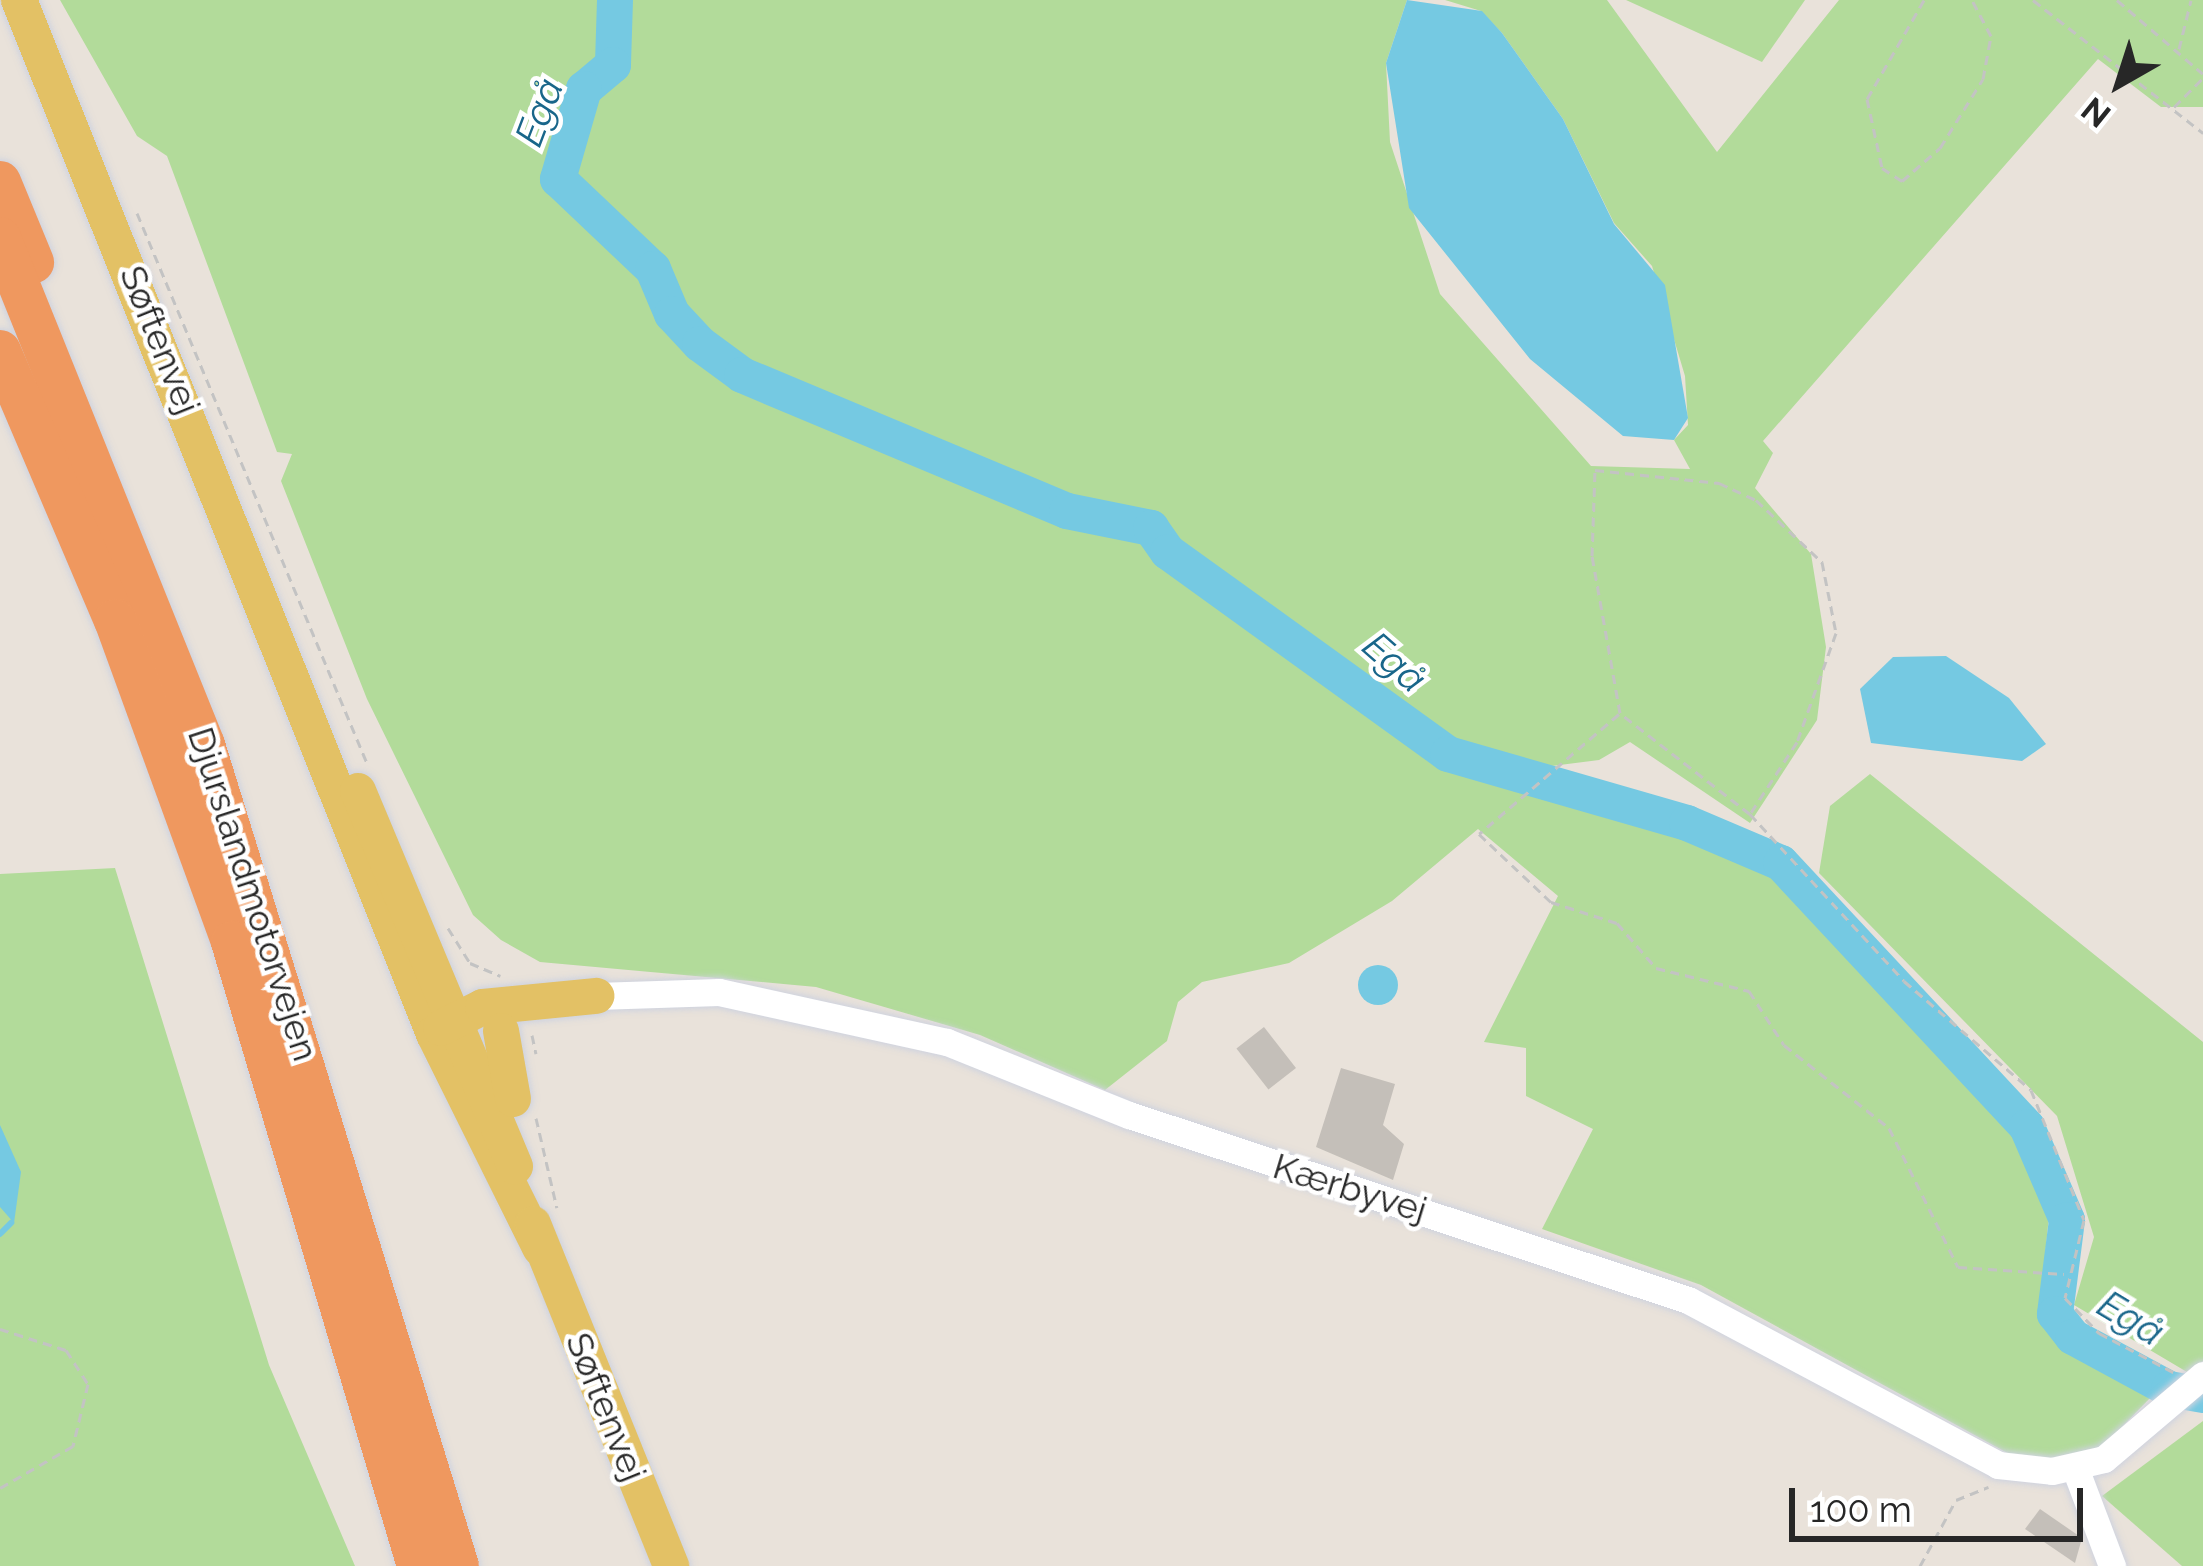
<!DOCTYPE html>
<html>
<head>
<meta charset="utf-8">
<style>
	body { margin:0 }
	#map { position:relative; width:2203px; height:1566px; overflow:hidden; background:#e9e2da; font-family:Raleway,sans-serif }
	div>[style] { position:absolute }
	.green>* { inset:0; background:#b2db9a }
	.water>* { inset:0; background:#75c9e2 }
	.round { border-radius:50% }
	.stream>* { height:6px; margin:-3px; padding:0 3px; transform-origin:3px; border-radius:3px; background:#75c9e2 }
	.river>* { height:36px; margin:-18px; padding:0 18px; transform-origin:18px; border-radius:18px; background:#75c9e2 }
	.building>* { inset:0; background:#c4bfb9; transform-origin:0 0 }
	.path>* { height:3px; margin-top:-1.5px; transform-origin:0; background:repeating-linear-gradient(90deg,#c3c3c3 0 9px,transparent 0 15px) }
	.roads { filter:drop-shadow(0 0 3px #cfd3df) drop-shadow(0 0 3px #cfd3df) }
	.minor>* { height:27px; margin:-13.5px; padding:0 13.5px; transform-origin:13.5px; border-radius:13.5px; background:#fff }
	.major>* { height:36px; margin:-18px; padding:0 18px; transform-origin:18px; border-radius:18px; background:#e3c165 }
	.highway>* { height:42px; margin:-21px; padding:0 21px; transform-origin:21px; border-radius:21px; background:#ef985f }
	span { translate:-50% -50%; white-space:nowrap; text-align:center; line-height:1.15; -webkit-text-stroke:9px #fff; paint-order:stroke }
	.street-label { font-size:36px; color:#272727 }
	.water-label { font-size:39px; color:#19668a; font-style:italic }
	.north { position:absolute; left:2059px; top:24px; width:120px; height:120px; -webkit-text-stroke:9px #fff; paint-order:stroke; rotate:219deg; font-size:33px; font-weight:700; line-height:48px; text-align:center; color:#272727 }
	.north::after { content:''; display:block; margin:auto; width:42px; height:54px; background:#272727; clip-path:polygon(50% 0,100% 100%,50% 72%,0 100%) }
	.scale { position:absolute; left:1789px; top:1488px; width:294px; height:54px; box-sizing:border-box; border:6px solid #272727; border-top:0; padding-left:15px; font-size:36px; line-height:42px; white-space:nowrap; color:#272727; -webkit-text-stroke:9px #fff; paint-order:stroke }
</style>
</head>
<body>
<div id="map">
	<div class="green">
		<div style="clip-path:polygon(60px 0,1407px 0,1386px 63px,1390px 142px,1440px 294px,1591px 466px,1690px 469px,1674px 440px,1688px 425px,1685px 376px,1652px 266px,1614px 223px,1563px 119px,1502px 33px,1481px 11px,1445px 0,1607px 0,1717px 152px,1839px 0,2203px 0,2203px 107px,2161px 107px,2098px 59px,1763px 441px,1773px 453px,1755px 488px,1811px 554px,1826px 647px,1817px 720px,1750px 823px,1630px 742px,1599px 760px,1536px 768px,1529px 785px,1762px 856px,1828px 920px,1862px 972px,2010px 1120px,2049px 1215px,2041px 1298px,2073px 1348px,2156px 1392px,2100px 1449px,2033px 1467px,1701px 1285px,1542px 1229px,1593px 1129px,1526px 1096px,1526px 1048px,1484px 1042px,1558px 896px,1478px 829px,1392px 901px,1289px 963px,1202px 982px,1178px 1002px,1167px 1041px,1105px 1090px,980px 1035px,816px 987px,540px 962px,501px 940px,473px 915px,367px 699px,281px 481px,292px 454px,277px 452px,167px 156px,137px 136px)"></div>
		<div style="clip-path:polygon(1626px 0,1805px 0,1762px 62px)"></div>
		<div style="clip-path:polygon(1870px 774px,2203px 1042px,2203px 1361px,2187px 1372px,2074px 1305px,2094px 1237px,2057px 1116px,1819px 873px,1830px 806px)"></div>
		<div style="clip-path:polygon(115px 868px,269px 1365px,355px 1566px,0 1566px,0 874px)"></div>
		<div style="clip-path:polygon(2203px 1421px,2203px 1566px,2182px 1566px,2102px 1496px)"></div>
	</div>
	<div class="water">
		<div style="clip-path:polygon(1407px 0,1482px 11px,1502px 33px,1563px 119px,1614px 224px,1665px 285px,1688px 418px,1674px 440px,1623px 436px,1530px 359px,1409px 208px,1386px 63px)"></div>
		<div style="clip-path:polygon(1946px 656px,2009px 698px,2046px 744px,2022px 761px,1871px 743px,1860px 689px,1893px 657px)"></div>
		<div class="round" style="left:1358px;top:965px;width:40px;height:40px"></div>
		<div style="clip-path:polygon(0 1125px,21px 1172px,14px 1223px,0 1207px)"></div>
	</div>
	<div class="stream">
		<div style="left:0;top:1234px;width:16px;rotate:-45deg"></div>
	</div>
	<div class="river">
		<div style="left:615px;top:0;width:65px;rotate:91.8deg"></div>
		<div style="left:613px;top:65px;width:38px;rotate:140deg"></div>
		<div style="left:584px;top:89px;width:94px;rotate:106.1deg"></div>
		<div style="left:558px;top:179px;width:131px;rotate:43.5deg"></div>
		<div style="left:653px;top:269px;width:49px;rotate:67.1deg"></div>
		<div style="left:672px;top:314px;width:41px;rotate:47deg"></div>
		<div style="left:700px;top:344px;width:52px;rotate:36.4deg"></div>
		<div style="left:742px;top:375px;width:352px;rotate:22.7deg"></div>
		<div style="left:1067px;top:511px;width:86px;rotate:11.4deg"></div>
		<div style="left:1151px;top:528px;width:29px;rotate:55deg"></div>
		<div style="left:1168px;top:552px;width:345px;rotate:35.8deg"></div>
		<div style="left:1448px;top:754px;width:249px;rotate:16.1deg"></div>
		<div style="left:1687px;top:823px;width:102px;rotate:23.1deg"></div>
		<div style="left:1781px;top:863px;width:361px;rotate:47deg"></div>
		<div style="left:2027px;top:1127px;width:101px;rotate:66.7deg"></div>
		<div style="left:2067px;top:1220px;width:95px;rotate:97.3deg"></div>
		<div style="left:2055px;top:1314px;width:29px;rotate:52deg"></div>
		<div style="left:2073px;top:1337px;width:109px;rotate:28.4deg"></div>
		<div style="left:2169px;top:1389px;width:35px;rotate:10deg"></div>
	</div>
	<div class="building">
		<div style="left:1264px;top:1027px;width:52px;height:35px;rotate:52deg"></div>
		<div style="clip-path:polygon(1341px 1068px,1395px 1084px,1383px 1125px,1404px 1144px,1393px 1180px,1316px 1147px)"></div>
		<div style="clip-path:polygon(2040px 1509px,2082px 1538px,2075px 1563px,2025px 1529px)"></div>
	</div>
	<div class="path">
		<div style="left:1924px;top:0;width:114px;rotate:119.9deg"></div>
		<div style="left:1867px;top:99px;width:71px;rotate:77.7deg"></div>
		<div style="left:1882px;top:168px;width:24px;rotate:33deg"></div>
		<div style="left:1902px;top:181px;width:50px;rotate:-41deg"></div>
		<div style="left:1940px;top:148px;width:81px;rotate:-58.1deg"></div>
		<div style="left:1983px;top:79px;width:44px;rotate:-79.5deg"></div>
		<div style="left:1991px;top:36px;width:41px;rotate:-117.8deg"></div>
		<div style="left:2033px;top:0;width:216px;rotate:38deg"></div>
		<div style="left:2117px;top:0;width:113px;rotate:40.7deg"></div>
		<div style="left:2179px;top:49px;width:50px;rotate:-76.2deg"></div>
		<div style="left:2174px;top:107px;width:41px;rotate:-45deg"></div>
		<div style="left:137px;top:213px;width:596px;rotate:67.31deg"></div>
		<div style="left:1619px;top:714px;width:184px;rotate:139.4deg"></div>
		<div style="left:1479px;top:834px;width:99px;rotate:43.4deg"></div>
		<div style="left:1551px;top:902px;width:69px;rotate:17.7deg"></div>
		<div style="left:1617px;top:923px;width:60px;rotate:49.1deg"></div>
		<div style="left:1656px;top:968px;width:96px;rotate:13.9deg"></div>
		<div style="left:1749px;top:991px;width:64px;rotate:57.1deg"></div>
		<div style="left:1784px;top:1045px;width:134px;rotate:38.3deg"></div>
		<div style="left:1889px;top:1128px;width:155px;rotate:63.6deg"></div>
		<div style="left:1958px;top:1267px;width:106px;rotate:3.8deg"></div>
		<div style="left:1750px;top:814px;width:165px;rotate:-142.2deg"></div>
		<div style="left:1620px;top:713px;width:159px;rotate:-100.1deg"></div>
		<div style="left:1592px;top:556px;width:86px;rotate:-88deg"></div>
		<div style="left:1595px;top:470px;width:125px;rotate:6deg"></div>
		<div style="left:1719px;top:483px;width:41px;rotate:24.7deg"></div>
		<div style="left:1756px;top:500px;width:91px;rotate:43.2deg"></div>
		<div style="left:1822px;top:562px;width:72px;rotate:78.8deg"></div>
		<div style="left:1836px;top:633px;width:116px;rotate:109.7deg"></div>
		<div style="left:1797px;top:742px;width:86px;rotate:123.1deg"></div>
		<div style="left:1750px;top:814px;width:227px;rotate:47.3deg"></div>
		<div style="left:1904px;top:981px;width:167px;rotate:40.6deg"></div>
		<div style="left:2031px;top:1090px;width:140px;rotate:67.8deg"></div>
		<div style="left:2084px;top:1220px;width:80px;rotate:103.7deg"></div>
		<div style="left:2065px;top:1298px;width:49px;rotate:45.8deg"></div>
		<div style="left:2099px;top:1333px;width:84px;rotate:27.8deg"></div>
		<div style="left:448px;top:928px;width:41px;rotate:57.8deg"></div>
		<div style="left:470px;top:963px;width:33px;rotate:23deg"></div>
		<div style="left:532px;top:1035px;width:19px;rotate:78deg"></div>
		<div style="left:536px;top:1118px;width:92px;rotate:76.9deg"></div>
		<div style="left:0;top:1329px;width:69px;rotate:17.7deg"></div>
		<div style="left:66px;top:1350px;width:40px;rotate:57.1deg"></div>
		<div style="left:88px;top:1384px;width:64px;rotate:103.6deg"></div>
		<div style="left:73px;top:1446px;width:84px;rotate:150.1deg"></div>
		<div style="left:1920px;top:1566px;width:75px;rotate:-61.4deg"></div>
		<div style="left:1956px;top:1500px;width:35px;rotate:-22deg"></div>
	</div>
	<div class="roads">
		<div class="minor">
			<div style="left:596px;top:996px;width:123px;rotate:-1.9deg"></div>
			<div style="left:719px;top:992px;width:233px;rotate:12.4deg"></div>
			<div style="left:947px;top:1042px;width:196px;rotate:21.9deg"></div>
			<div style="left:1129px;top:1115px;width:589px;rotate:18.31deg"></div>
			<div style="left:1688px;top:1300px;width:351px;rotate:28deg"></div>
			<div style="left:1998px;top:1465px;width:54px;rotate:6.3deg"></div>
			<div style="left:2052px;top:1471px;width:53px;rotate:-13deg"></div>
			<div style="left:2104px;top:1459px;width:130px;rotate:-40.3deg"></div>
			<div style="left:2075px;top:1468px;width:105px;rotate:69.3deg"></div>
		</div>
		<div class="major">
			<div style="left:19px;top:0;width:1114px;rotate:68.13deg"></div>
			<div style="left:434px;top:1034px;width:239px;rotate:63.6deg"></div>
			<div style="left:358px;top:791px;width:407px;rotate:67.3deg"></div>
			<div style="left:441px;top:1028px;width:47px;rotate:-26.6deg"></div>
			<div style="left:483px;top:1007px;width:114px;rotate:-5.6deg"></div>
			<div style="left:501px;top:1031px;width:69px;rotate:80deg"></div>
			<div style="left:533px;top:1224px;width:369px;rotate:68deg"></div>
		</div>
		<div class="highway">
			<div style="left:0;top:182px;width:87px;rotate:67.6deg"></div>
			<div style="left:0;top:238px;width:547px;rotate:68.08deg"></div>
			<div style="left:204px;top:745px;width:859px;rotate:72.81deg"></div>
			<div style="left:0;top:351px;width:293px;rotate:66.9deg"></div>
			<div style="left:115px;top:620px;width:343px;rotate:70deg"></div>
			<div style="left:232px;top:942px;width:651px;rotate:73.4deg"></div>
		</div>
	</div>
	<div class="street-label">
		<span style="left:160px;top:340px;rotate:68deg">Søftenvej</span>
		<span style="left:253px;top:894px;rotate:72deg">Djurslandmotorvejen</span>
		<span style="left:1350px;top:1188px;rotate:17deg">Kærbyvej</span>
		<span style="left:606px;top:1407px;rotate:68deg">Søftenvej</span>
	</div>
	<div class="water-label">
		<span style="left:539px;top:112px;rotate:-69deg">Egå</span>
		<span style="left:1395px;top:662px;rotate:41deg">Egå</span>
		<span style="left:2131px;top:1318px;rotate:31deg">Egå</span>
	</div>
	<div class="north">N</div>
	<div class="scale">100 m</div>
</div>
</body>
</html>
